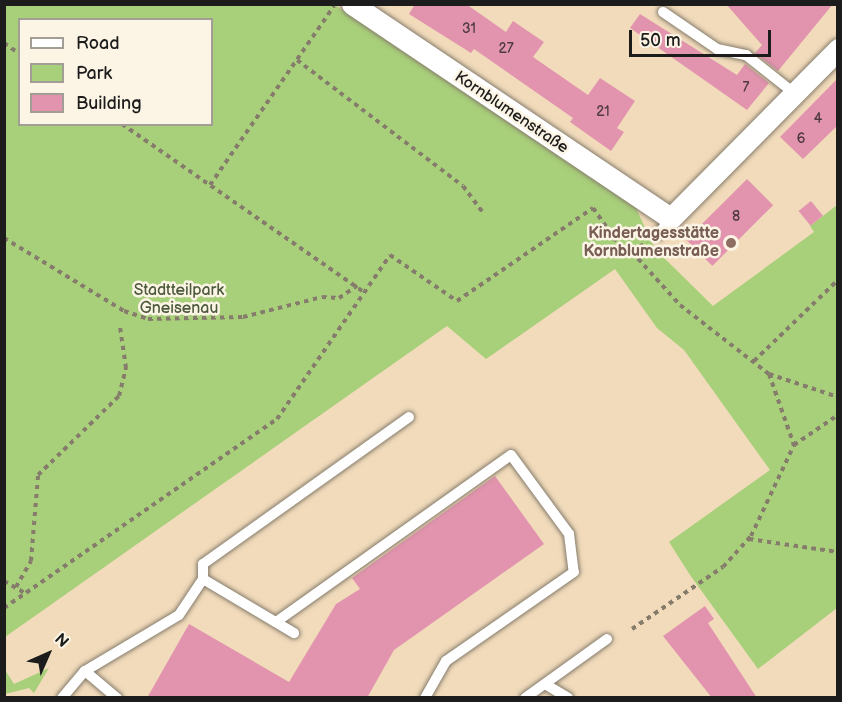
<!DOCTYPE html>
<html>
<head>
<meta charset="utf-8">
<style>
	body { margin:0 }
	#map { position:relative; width:842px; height:702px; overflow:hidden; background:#f1dbbb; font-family:"Balsamiq Sans",sans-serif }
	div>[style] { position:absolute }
	.green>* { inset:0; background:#a8cf7a }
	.building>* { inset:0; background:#e294ae; transform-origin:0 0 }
	.path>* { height:4px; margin-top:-2px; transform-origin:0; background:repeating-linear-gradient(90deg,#867c6c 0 4.5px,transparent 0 9px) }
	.roads { filter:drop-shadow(0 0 2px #867c6c) drop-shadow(0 0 2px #867c6c) }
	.service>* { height:10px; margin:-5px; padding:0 5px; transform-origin:5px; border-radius:5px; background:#fff }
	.minor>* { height:21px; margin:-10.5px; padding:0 10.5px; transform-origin:10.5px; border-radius:10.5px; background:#fff }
	.dots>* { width:16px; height:16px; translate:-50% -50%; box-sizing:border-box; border:3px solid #fcf5e5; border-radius:50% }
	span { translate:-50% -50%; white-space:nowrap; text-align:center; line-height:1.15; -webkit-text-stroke:5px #fcf5e5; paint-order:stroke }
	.number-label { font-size:14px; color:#4e3a40 }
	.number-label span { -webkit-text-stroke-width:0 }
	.street-label { font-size:16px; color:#1c1c1c }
	.education-label { font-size:16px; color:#785e54; font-weight:700 }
	.right { translate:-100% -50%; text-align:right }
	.park-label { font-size:16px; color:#4d5b3d }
	.frame { position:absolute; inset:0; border:6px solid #1c1c1c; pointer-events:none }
	.legend { position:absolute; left:18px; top:18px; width:195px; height:108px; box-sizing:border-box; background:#fcf5e5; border:2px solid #a29e95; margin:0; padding:8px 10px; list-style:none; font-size:18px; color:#1c1c1c }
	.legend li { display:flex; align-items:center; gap:12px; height:30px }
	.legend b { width:30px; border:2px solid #a29e95 }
	.north { position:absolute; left:18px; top:624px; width:60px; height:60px; -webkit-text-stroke:4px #fcf5e5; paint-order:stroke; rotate:45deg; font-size:16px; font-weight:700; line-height:24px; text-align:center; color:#1c1c1c }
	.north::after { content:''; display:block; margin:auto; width:21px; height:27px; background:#1c1c1c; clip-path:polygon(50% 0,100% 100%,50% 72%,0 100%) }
	.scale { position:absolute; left:629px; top:30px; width:142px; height:27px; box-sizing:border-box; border:3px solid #1c1c1c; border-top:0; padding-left:8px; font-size:18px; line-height:21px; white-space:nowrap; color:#1c1c1c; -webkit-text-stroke:4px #fcf5e5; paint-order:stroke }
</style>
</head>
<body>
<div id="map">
	<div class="green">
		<div style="clip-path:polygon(evenodd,5px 5px,335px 5px,636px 208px,655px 249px,713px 306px,814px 232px,810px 226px,837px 205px,837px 608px,758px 669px,690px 575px,669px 542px,770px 470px,684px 350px,657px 328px,615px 269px,486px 359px,447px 326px,5px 637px,5px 5px,20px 20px,212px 20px,212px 124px,20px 124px,20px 20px)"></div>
		<div style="clip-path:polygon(49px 668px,34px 693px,29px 688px,5px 694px,5px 670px,14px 684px)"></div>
	</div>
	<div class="building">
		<div style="clip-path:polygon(415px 4px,466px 4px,506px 32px,513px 21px,544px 42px,533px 57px,588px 95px,600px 78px,635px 101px,617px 128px,624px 132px,611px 151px,570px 122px,573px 118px,474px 49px,471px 53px,409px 14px)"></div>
		<div style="clip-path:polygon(726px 4px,833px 4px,778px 71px,755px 53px,762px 45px)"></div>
		<div style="clip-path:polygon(640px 14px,737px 75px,745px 64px,769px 83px,747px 110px,630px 28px)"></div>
		<div style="clip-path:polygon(837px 79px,837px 126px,803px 159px,780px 137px)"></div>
		<div style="left:747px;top:179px;width:37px;height:86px;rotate:45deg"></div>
		<div style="left:811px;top:201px;width:19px;height:16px;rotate:51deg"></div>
		<div style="clip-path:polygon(495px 476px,544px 544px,394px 650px,367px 698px,147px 698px,189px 624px,289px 682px,336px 604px,360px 589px,352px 578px)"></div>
		<div style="clip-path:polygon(705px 606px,714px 619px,708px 623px,757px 698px,712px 698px,663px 636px)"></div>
	</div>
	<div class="path">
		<div style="left:4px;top:43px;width:19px;rotate:35deg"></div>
		<div style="left:297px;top:60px;width:208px;rotate:37.2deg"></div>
		<div style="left:463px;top:186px;width:35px;rotate:53deg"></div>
		<div style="left:122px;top:124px;width:295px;rotate:34.8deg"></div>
		<div style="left:210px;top:185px;width:218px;rotate:-55.3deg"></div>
		<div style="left:4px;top:238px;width:140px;rotate:31.3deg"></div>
		<div style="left:124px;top:311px;width:25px;rotate:18deg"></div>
		<div style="left:148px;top:319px;width:95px;rotate:-1.2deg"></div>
		<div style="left:243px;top:317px;width:81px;rotate:-14.2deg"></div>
		<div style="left:322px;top:297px;width:17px;rotate:3deg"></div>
		<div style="left:339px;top:298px;width:22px;rotate:-34deg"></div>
		<div style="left:632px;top:252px;width:72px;rotate:47.8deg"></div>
		<div style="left:680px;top:305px;width:113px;rotate:37.8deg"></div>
		<div style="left:769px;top:374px;width:73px;rotate:18.4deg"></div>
		<div style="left:754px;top:361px;width:117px;rotate:-44deg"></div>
		<div style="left:769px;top:374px;width:75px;rotate:70.6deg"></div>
		<div style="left:749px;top:539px;width:90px;rotate:8.3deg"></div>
		<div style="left:4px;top:581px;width:24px;rotate:30deg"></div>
		<div style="left:16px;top:587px;width:30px;rotate:-60deg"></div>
		<div style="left:31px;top:561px;width:86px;rotate:-85.3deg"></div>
		<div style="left:38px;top:475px;width:113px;rotate:-44.3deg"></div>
		<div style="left:119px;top:396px;width:29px;rotate:-76deg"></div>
		<div style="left:126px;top:368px;width:41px;rotate:-98.3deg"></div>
		<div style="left:4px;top:608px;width:332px;rotate:-34.7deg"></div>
		<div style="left:277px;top:419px;width:199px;rotate:-55.4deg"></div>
		<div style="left:390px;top:255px;width:81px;rotate:34.5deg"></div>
		<div style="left:457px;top:301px;width:165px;rotate:-34.4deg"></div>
		<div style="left:593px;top:208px;width:47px;rotate:54.6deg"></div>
		<div style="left:620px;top:246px;width:13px;rotate:27deg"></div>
		<div style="left:632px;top:252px;width:18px;rotate:-34deg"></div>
		<div style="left:632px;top:629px;width:110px;rotate:-34.3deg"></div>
		<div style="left:723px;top:567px;width:42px;rotate:-47.9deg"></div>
		<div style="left:751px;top:536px;width:101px;rotate:-64.7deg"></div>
		<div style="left:794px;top:445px;width:53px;rotate:-34.3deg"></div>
	</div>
	<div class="roads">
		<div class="service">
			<div style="left:663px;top:12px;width:65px;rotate:34.4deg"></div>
			<div style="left:717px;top:49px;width:30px;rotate:12deg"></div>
			<div style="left:746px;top:55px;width:61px;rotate:38.4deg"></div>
			<div style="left:658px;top:235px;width:21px;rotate:-53deg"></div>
			<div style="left:203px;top:579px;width:15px;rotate:-90deg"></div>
			<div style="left:203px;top:564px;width:253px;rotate:-35.5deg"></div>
			<div style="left:276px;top:622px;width:288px;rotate:-35.4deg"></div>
			<div style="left:511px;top:455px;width:98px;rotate:53.7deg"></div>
			<div style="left:569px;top:534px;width:38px;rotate:83deg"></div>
			<div style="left:574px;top:572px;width:156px;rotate:145.2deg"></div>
			<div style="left:446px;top:661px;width:43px;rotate:119.6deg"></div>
			<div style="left:85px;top:671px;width:42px;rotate:40.2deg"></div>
			<div style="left:545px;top:684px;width:27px;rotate:31deg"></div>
			<div style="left:62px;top:698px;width:35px;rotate:-50deg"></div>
			<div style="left:85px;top:671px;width:109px;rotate:-30.8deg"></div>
			<div style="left:179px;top:615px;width:43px;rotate:-56.3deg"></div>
			<div style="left:203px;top:579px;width:106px;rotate:30.7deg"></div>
			<div style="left:525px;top:698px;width:101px;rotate:-35.7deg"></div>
		</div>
		<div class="minor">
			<div style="left:352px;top:4px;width:384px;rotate:33.9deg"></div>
			<div style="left:671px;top:218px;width:238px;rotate:-45.3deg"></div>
		</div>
	</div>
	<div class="dots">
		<div style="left:731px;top:243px;background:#8d6e63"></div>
	</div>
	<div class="number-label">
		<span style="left:469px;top:29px">31</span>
		<span style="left:506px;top:49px">27</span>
		<span style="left:746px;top:88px">7</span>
		<span style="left:603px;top:112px">21</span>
		<span style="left:818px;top:119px">4</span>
		<span style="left:801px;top:139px">6</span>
		<span style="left:736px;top:217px">8</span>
	</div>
	<div class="street-label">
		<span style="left:511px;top:113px;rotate:34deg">Kornblumenstraße</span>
	</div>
	<div class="education-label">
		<span class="right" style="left:719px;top:243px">Kindertagesstätte<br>Kornblumenstraße</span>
	</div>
	<div class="park-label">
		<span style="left:179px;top:300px">Stadtteilpark<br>Gneisenau</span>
	</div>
	<div class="frame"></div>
	<ul class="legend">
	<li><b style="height:8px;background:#fff"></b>Road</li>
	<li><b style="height:16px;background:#a8cf7a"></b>Park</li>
	<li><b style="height:16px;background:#e294ae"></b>Building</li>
	</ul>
	<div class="north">N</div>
	<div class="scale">50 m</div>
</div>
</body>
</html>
